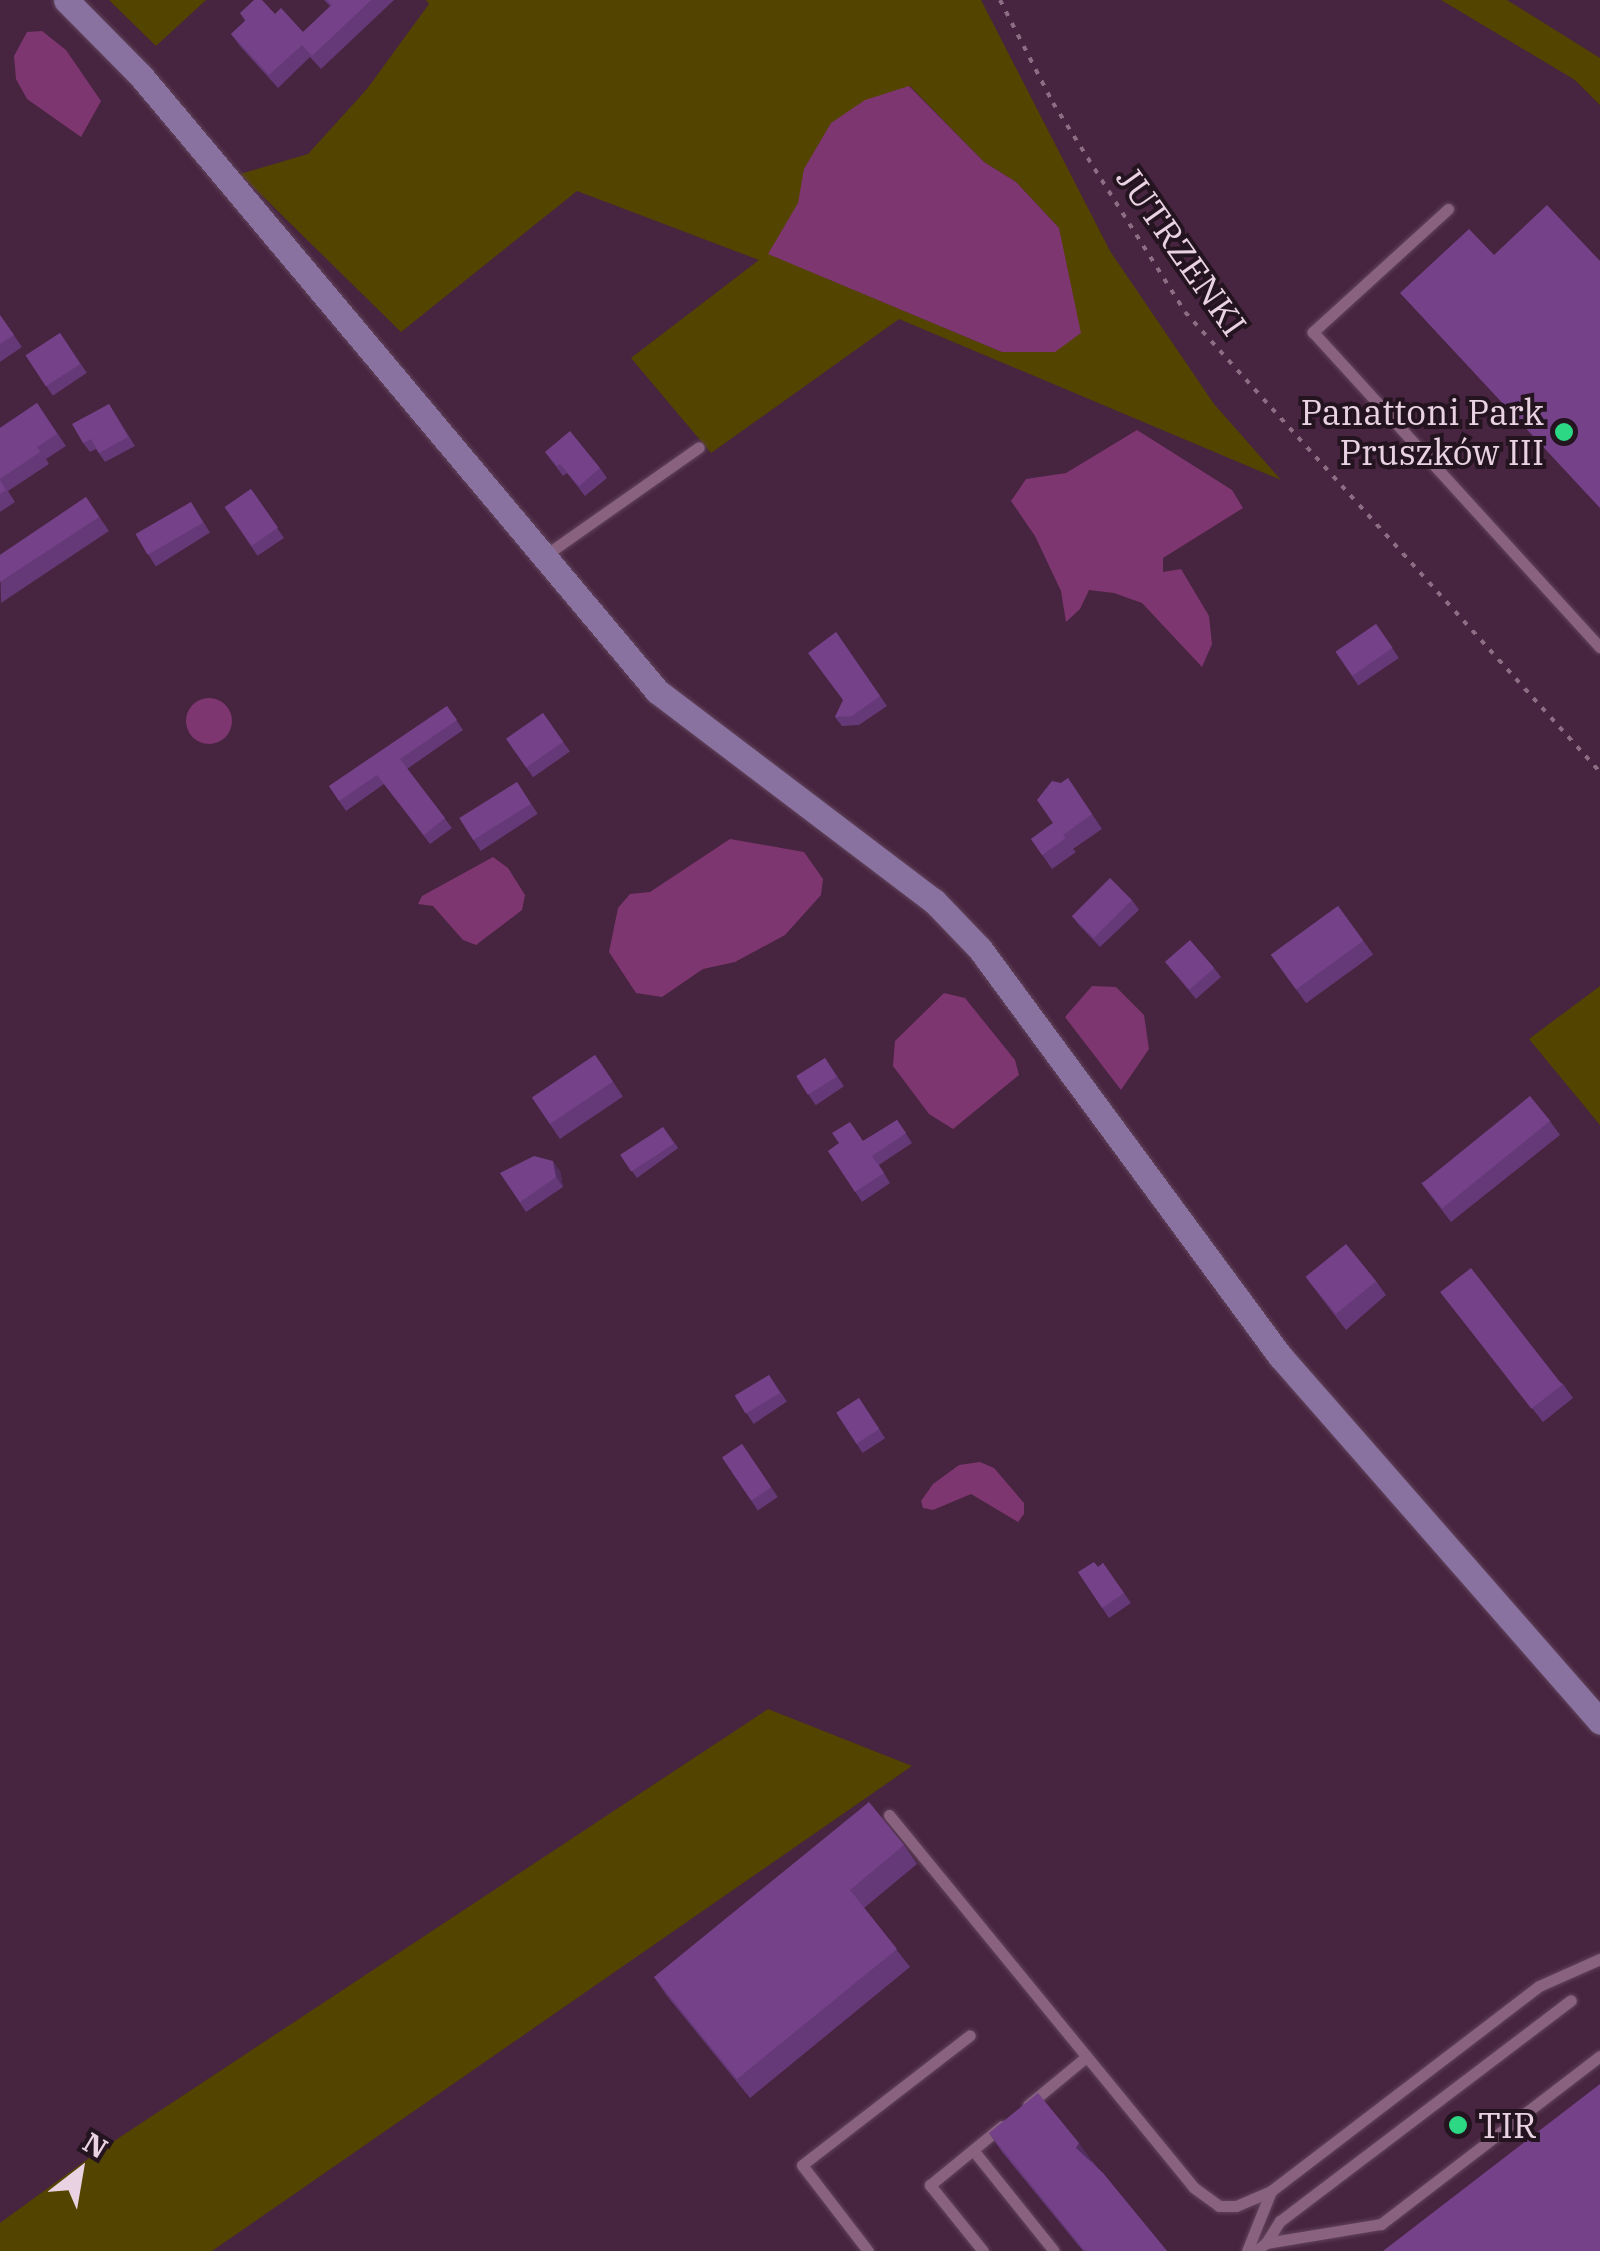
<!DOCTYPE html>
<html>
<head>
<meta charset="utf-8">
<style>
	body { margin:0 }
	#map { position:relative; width:1600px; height:2251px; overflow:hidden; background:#47243f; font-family:"IBM Plex Serif",serif }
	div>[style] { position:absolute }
	.green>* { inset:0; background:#534400 }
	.water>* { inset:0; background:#7e3670 }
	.round { border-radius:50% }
	.path>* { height:4px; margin-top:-2px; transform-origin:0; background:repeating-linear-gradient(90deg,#8c6e84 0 5px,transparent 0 13px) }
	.roads { filter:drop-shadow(0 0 2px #61435b) drop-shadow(0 0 2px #61435b) }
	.lane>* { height:11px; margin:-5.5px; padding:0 5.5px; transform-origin:5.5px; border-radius:5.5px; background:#896280 }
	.secondary>* { height:25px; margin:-12.5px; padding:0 12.5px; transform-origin:12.5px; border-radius:12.5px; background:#8972a0 }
	.wall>* { inset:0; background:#653977; transform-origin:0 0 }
	.shaded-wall>* { inset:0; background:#522e61 }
	.building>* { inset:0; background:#75428a; transform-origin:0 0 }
	.dots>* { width:28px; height:28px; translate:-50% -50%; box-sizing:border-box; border:5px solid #241420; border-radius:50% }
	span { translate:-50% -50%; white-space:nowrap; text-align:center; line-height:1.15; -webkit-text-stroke:8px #241420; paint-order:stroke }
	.street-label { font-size:35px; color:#e9d2e2 }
	.poi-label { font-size:35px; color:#e9d2e2 }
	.right { translate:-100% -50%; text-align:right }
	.left { translate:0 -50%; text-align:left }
	.north { position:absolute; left:30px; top:2121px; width:100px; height:100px; -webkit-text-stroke:8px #241420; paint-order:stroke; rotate:31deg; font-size:28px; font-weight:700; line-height:40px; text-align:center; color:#e9d2e2 }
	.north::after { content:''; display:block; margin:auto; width:35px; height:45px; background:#e9d2e2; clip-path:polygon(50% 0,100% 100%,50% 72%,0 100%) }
</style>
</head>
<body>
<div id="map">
	<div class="green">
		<div style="clip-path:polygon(109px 0,206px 0,156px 46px)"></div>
		<div style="clip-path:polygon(evenodd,426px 0,981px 0,1110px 251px,1214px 404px,1281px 480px,899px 319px,711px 453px,631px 358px,759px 260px,577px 191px,401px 332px,240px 174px,308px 154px,367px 89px,429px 4px,426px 0,910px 86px,984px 162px,1016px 182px,1059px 228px,1002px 352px,769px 254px,799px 203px,910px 86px)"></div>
		<div style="clip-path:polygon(1441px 0,1507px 0,1600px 58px,1600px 105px,1575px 80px)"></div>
		<div style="clip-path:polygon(1600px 986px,1600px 1125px,1529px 1039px)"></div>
		<div style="clip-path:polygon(768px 1709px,912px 1766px,212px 2251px,0 2251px,0 2223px,96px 2153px)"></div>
	</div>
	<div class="water">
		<div style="clip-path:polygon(42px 31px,66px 50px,101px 101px,81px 137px,27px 99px,16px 79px,14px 56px,27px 32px)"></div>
		<div style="clip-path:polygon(909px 86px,984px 162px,1016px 182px,1059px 228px,1081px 333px,1055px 352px,1002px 352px,768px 254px,798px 203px,804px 169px,831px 123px,865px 100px)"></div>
		<div style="clip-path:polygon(1137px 430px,1232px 490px,1243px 508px,1163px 558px,1163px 572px,1181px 569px,1209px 616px,1212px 644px,1202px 667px,1142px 603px,1114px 593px,1089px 590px,1080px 609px,1066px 622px,1061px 591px,1035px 536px,1011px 501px,1026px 479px,1066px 473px)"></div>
		<div class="round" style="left:186px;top:698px;width:46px;height:46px"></div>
		<div style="clip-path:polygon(730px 839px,804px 852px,823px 879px,821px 895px,785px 935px,735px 962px,703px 969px,662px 997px,636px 993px,609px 952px,618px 908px,630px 894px,650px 892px)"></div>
		<div style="clip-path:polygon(493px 857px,508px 868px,525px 895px,522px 910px,476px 945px,463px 940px,433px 906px,418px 904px,422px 896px)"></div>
		<div style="clip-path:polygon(1092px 986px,1116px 987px,1144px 1015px,1149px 1049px,1121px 1090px,1065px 1017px)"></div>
		<div style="clip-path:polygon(944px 993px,965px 998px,1015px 1060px,1019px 1075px,953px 1129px,929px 1114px,893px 1066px,895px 1041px)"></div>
		<div style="clip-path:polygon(980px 1462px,994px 1468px,1024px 1503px,1024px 1514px,1018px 1522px,971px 1494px,933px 1510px,923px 1508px,921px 1501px,933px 1484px,959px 1465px)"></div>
	</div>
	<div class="path">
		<div style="left:1000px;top:0;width:116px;rotate:62.8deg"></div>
		<div style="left:1053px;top:103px;width:247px;rotate:57.7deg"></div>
		<div style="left:1185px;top:312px;width:620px;rotate:47.94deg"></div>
	</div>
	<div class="roads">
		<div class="lane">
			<div style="left:1448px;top:209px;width:183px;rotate:137.7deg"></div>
			<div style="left:1313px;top:332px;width:426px;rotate:47.7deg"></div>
			<div style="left:544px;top:556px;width:189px;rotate:-35.1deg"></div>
			<div style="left:889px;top:1815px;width:480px;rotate:50.7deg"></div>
			<div style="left:1193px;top:2187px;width:32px;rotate:36deg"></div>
			<div style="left:1219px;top:2206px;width:17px"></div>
			<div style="left:1236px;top:2206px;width:38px;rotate:-23deg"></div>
			<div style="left:1271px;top:2191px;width:337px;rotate:-37.4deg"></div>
			<div style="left:1539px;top:1986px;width:67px;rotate:-23.9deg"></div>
			<div style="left:1028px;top:2105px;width:75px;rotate:-39.6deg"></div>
			<div style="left:973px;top:2150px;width:129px;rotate:51.3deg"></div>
			<div style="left:1266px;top:2243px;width:26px;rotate:-58deg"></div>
			<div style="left:1280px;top:2221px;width:365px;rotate:-37.2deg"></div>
			<div style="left:868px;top:2251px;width:108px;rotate:-127.5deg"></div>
			<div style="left:802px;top:2165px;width:212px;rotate:-37.7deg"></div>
			<div style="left:983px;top:2251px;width:85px;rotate:-128.8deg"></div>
			<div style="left:930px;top:2185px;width:93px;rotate:-39.3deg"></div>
			<div style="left:1247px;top:2251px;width:65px;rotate:-68.2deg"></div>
			<div style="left:1256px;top:2251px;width:13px;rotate:-39deg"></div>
			<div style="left:1266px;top:2243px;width:117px;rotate:-9.4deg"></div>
			<div style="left:1381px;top:2224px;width:276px;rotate:-37.5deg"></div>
		</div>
		<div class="secondary">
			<div style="left:66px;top:0;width:107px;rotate:45.4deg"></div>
			<div style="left:141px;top:76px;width:803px;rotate:50deg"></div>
			<div style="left:657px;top:691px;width:348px;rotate:37.2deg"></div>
			<div style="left:934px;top:901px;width:66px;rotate:46.2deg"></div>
			<div style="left:980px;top:949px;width:506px;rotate:53.61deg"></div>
			<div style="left:1280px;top:1356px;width:486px;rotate:48.8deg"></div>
		</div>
	</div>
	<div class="wall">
		<div style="clip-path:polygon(324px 0,394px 0,321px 69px,310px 57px,278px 88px,240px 46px,231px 34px,245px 21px,240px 13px,275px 14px,303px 32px,330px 6px)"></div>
		<div style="clip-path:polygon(0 315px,22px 347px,0 362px)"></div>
		<div style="left:60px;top:333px;width:48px;height:41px;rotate:56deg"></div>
		<div style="clip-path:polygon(37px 403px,66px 446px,46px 459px,49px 464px,8px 491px,15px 502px,0 512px,0 428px)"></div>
		<div style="clip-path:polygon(109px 404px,135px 446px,105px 462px,96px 449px,90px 452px,83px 443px)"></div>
		<div style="clip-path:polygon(545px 452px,600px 468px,607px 478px,585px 496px,567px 473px,563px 476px)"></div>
		<div style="left:251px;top:489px;width:59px;height:32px;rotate:56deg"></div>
		<div style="clip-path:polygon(86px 497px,109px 531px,1px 603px,0 555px)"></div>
		<div style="left:191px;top:502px;width:36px;height:64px;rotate:58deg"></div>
		<div style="left:1376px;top:624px;width:41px;height:49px;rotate:56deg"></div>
		<div style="clip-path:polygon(836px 632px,887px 706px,859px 725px,842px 726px,835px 717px,843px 701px)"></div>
		<div style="clip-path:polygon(447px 706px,463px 730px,407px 769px,452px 828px,430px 844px,384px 784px,346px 811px,329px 786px)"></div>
		<div style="left:543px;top:713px;width:47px;height:45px;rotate:55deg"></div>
		<div style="clip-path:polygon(1068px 778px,1102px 829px,1073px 849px,1076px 852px,1052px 869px,1031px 839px,1053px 823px,1061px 783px)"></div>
		<div style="left:517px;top:782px;width:38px;height:68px;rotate:57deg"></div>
		<div style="clip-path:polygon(1132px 900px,1139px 910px,1100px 947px,1079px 925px,1072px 916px)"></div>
		<div style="left:1338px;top:906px;width:60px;height:83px;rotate:54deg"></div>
		<div style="clip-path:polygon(1165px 962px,1214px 968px,1221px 977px,1196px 999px)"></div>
		<div style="left:595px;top:1055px;width:50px;height:76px;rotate:56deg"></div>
		<div style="left:825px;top:1058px;width:34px;height:34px;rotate:56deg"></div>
		<div style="clip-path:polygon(897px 1120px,912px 1143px,879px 1165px,890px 1183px,862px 1202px,828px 1151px,863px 1141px)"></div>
		<div style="clip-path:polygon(1550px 1121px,1560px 1135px,1451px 1222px,1421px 1183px)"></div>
		<div style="left:663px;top:1127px;width:26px;height:51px;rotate:54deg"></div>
		<div style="clip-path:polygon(560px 1171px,563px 1187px,526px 1212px,500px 1173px)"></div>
		<div style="clip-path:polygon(1307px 1279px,1376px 1281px,1386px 1295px,1346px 1330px)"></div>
		<div style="clip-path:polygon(1440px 1292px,1563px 1384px,1573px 1398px,1543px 1422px)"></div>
		<div style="left:769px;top:1375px;width:32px;height:40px;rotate:56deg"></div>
		<div style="left:859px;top:1398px;width:48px;height:27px;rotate:57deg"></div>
		<div style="left:742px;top:1444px;width:64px;height:24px;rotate:56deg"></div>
		<div style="clip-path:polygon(1103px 1563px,1131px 1603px,1109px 1618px,1078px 1572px,1098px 1567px)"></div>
		<div style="clip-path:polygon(904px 1845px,917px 1864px,864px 1908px,910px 1967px,750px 2098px,667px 1996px,654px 1977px)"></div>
		<div style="clip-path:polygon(989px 2133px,1092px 2161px,1167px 2251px,1083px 2251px,1002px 2152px)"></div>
	</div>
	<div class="shaded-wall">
		<div style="clip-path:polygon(553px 1161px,560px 1171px,563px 1187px,556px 1177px)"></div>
		<div style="clip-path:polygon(1079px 2143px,1092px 2161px,1089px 2167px,1076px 2148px)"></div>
	</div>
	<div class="building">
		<div style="clip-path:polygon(254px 0,262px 0,275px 14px,281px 8px,303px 32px,332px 5px,327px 0,371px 0,312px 56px,302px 45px,269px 75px,231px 34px,246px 20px,240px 13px)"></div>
		<div style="clip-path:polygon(1547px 205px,1600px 261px,1600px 508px,1400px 293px,1469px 229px,1494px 255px)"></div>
		<div style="clip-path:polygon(0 315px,14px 335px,0 344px)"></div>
		<div style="left:60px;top:333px;width:37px;height:41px;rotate:57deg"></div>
		<div style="clip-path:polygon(37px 403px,57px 434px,37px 447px,40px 452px,0 479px,0 428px)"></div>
		<div style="clip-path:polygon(109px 404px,128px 437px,99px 453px,91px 439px,83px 443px,72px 424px)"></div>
		<div style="clip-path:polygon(570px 431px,600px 468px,579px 486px,560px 464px,557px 466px,545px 452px)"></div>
		<div style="clip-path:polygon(0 480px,6px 490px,0 494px)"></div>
		<div style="left:251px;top:489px;width:47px;height:32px;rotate:55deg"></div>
		<div style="clip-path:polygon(86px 497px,99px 517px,0 582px,0 555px)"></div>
		<div style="left:191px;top:502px;width:24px;height:64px;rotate:60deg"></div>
		<div style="left:1376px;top:624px;width:29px;height:49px;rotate:55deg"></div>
		<div style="clip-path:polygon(836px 632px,880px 696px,852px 716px,835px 717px,843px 700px,808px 653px)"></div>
		<div style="clip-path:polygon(447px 706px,457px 720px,400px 759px,445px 818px,424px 835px,377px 775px,339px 801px,329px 786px)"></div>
		<div style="left:543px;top:713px;width:35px;height:45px;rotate:55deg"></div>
		<div style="clip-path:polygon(1068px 778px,1092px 814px,1063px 835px,1066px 838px,1042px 855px,1031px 839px,1053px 823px,1037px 800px,1052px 781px,1061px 783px)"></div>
		<div style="left:517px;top:782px;width:26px;height:68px;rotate:58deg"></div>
		<div style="left:1110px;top:878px;width:31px;height:54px;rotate:45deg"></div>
		<div style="left:1338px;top:906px;width:43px;height:83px;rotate:54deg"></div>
		<div style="left:1190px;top:940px;width:37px;height:33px;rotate:49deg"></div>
		<div style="left:595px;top:1055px;width:32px;height:76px;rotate:56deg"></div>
		<div style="left:825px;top:1058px;width:22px;height:34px;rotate:58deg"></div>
		<div style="left:1530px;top:1096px;width:32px;height:139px;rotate:51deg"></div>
		<div style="clip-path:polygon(897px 1120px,906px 1133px,872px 1156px,884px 1173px,855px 1192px,828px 1151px,839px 1143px,832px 1133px,850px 1122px,863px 1141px)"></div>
		<div style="left:663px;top:1127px;width:20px;height:51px;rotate:57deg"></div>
		<div style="clip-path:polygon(534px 1156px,553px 1161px,556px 1177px,520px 1202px,500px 1173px)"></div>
		<div style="left:1346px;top:1244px;width:48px;height:52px;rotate:51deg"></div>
		<div style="left:1471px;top:1268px;width:148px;height:39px;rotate:52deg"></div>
		<div style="left:769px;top:1375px;width:21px;height:40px;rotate:59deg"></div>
		<div style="left:859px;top:1398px;width:37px;height:27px;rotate:57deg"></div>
		<div style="left:742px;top:1444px;width:52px;height:24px;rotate:56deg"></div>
		<div style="clip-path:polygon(1094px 1562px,1098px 1567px,1103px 1563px,1124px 1593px,1102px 1608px,1078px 1572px)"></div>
		<div style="clip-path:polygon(869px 1802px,904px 1845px,850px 1890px,897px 1949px,737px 2079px,654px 1977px)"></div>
		<div style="clip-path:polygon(1600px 2084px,1600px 2251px,1383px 2251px)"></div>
		<div style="clip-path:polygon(1038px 2093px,1079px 2143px,1076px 2148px,1103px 2173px,1167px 2251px,1085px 2251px,989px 2133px)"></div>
	</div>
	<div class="dots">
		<div style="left:1564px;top:432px;background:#2dd884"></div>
		<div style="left:1458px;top:2125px;background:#2dd884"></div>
	</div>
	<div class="street-label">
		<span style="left:1182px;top:251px;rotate:55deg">JUTRZENKI</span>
	</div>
	<div class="poi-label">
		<span class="right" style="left:1544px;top:432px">Panattoni Park<br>Pruszków III</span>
		<span class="left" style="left:1478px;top:2125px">TIR</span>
	</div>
	<div class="north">N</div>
</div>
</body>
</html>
